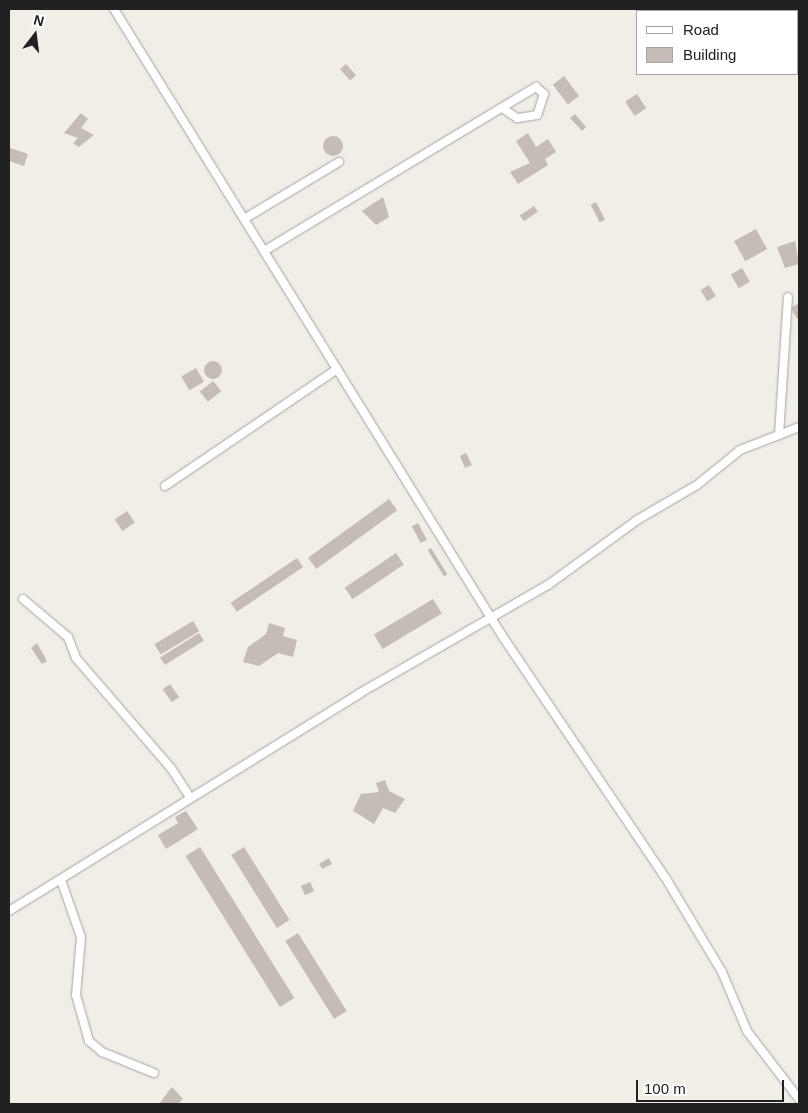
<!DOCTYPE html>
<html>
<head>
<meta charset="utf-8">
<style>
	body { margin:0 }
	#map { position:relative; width:808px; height:1113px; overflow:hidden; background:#f1ede7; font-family:Arial,sans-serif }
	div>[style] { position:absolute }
	.building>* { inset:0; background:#c6bcb7; transform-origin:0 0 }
	.round { border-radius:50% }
	.roads { filter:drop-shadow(0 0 1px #a5a5a5) drop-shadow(0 0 1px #a5a5a5) }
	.minor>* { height:8px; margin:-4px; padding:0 4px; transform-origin:4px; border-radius:4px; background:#fff }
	span { translate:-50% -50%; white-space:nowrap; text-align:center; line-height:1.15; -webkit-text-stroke:5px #fff; paint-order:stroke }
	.frame { position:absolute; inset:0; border:10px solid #212121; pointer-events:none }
	.legend { position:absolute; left:636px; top:10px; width:162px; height:65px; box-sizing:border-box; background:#fff; border:1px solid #a6a6a6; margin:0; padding:6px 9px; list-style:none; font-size:15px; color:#212121 }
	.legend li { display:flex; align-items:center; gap:10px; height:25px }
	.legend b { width:25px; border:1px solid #a6a6a6 }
	.north { position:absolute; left:10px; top:10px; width:50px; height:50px; -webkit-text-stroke:4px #fff; paint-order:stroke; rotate:15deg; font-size:14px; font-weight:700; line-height:20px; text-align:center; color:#212121 }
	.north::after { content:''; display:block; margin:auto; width:18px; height:22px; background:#212121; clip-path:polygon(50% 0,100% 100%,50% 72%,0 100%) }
	.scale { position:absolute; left:636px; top:1080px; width:148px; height:22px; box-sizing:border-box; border:2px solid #212121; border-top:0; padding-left:6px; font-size:15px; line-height:18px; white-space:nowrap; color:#212121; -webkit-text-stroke:4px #fff; paint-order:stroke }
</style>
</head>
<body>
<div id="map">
	<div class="building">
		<div style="left:346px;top:64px;width:15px;height:8px;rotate:48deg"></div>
		<div style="left:564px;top:76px;width:25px;height:14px;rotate:53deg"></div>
		<div style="left:637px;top:94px;width:17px;height:14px;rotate:57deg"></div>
		<div style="clip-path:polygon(81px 113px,88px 119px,81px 128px,94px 135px,79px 147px,73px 143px,78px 138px,64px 133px)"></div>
		<div style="clip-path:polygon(575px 114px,586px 127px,582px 131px,570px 118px)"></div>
		<div style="clip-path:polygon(528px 133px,536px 147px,548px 139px,556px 152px,545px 159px,548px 165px,518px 184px,510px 172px,530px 163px,516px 141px)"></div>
		<div class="round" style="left:323px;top:136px;width:20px;height:20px"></div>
		<div style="clip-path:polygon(10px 148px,28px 154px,24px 166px,9px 161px)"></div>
		<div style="clip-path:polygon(383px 197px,389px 217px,376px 225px,362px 211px)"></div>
		<div style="left:596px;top:202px;width:20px;height:6px;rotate:63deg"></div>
		<div style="left:534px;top:206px;width:7px;height:17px;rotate:56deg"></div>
		<div style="left:756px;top:229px;width:23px;height:25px;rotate:61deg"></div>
		<div style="clip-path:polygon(795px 241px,799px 264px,785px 268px,777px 247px)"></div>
		<div style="left:742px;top:268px;width:16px;height:13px;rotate:60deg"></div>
		<div style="left:709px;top:285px;width:13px;height:10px;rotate:58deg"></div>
		<div style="clip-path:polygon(799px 303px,799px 318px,797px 319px,791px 308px)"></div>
		<div class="round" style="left:204px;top:361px;width:18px;height:18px"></div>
		<div style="left:196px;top:368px;width:16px;height:17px;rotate:60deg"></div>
		<div style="left:213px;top:381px;width:13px;height:17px;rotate:51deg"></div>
		<div style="clip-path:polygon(466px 453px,472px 465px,465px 468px,460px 456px)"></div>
		<div style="left:389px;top:499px;width:14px;height:100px;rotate:54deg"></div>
		<div style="left:127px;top:511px;width:14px;height:15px;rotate:56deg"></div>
		<div style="left:418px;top:523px;width:19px;height:7px;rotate:62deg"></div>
		<div style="left:431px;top:548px;width:31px;height:4px;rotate:58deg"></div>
		<div style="left:396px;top:553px;width:14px;height:62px;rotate:56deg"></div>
		<div style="left:297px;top:558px;width:11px;height:80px;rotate:56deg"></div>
		<div style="left:433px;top:599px;width:17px;height:69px;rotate:59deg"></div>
		<div style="left:193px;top:621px;width:12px;height:45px;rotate:59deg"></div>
		<div style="clip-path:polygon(269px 623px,285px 628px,283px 636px,297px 640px,293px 657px,278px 653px,259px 666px,243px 662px,248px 647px,266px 634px)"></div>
		<div style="left:199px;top:633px;width:9px;height:46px;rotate:58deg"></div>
		<div style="clip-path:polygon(37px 643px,47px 661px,42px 664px,31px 648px)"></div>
		<div style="left:170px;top:684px;width:16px;height:9px;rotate:55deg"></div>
		<div style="clip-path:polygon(385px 780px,389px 791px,405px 799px,395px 813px,383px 808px,374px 824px,353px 811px,361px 794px,379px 792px,376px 783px)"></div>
		<div style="clip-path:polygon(186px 811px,198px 829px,166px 849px,158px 835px,178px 823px,175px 817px)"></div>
		<div style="left:200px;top:847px;width:178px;height:17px;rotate:58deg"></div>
		<div style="left:244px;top:847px;width:86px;height:15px;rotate:58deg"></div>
		<div style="clip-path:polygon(329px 858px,332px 864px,322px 869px,319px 864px)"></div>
		<div style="left:310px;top:882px;width:10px;height:10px;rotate:66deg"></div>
		<div style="left:298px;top:933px;width:92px;height:15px;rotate:58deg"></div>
		<div style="clip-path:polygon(172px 1087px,183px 1099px,178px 1104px,159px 1104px)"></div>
	</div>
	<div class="roads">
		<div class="minor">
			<div style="left:114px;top:9px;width:735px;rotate:58.23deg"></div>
			<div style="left:501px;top:634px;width:299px;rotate:56deg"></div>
			<div style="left:668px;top:882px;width:105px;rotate:59deg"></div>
			<div style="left:722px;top:972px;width:64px;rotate:67deg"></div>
			<div style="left:747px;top:1031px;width:86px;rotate:52.6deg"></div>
			<div style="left:244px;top:219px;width:111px;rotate:-31deg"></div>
			<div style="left:264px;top:251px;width:318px;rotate:-31.1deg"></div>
			<div style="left:536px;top:87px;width:11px;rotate:41deg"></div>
			<div style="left:544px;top:94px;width:22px;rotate:108deg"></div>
			<div style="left:537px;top:115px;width:20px;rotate:171deg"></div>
			<div style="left:517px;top:118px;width:18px;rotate:-146deg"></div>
			<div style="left:779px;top:435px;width:138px;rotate:-86.3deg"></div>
			<div style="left:165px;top:486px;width:208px;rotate:-34.2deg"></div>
			<div style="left:23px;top:599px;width:59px;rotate:40.2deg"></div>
			<div style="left:68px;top:637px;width:22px;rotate:69deg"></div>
			<div style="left:76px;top:658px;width:145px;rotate:49.2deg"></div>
			<div style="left:171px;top:768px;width:35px;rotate:57deg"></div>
			<div style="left:61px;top:880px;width:60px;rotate:70.7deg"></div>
			<div style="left:81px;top:937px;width:58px;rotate:94.9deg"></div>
			<div style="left:76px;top:995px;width:48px;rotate:74.2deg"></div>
			<div style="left:89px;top:1041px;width:17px;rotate:40deg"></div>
			<div style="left:102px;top:1052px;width:56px;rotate:22deg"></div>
			<div style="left:9px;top:911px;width:413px;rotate:-31.8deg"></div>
			<div style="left:360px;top:693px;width:217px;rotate:-29.9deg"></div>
			<div style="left:548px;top:585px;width:110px;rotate:-36.1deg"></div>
			<div style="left:637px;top:520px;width:69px;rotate:-30.3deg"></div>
			<div style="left:697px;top:485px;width:55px;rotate:-39.1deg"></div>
			<div style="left:740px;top:450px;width:63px;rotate:-21.3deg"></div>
		</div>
	</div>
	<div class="frame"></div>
	<ul class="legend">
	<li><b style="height:6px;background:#fff"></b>Road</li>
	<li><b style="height:14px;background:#c6bcb7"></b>Building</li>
	</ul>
	<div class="north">N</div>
	<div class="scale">100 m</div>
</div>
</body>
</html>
